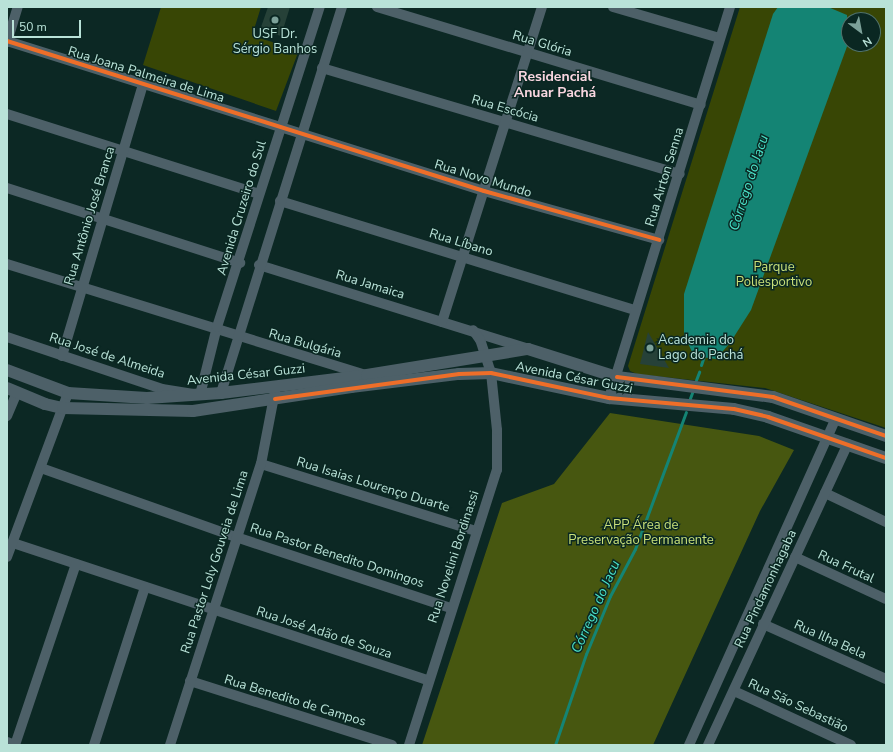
<!DOCTYPE html>
<html>
<head>
<meta charset="utf-8">
<style>
	body { margin:0 }
	#map { position:relative; width:893px; height:752px; overflow:hidden; background:#0c2824; font-family:"Nunito Sans",sans-serif }
	div>[style] { position:absolute }
	.green>* { inset:0; background:#384605 }
	.forest>* { inset:0; background:#475710 }
	.water>* { inset:0; background:#148474 }
	.stream>* { height:3px; margin:-1.5px; padding:0 1.5px; transform-origin:1.5px; border-radius:1.5px; background:#148474 }
	.building>* { inset:0; background:#264138 }
	.minor>* { height:10px; margin:-5px; padding:0 5px; transform-origin:5px; border-radius:5px; background:#4d6068 }
	.tertiary>* { height:12px; margin:-6px; padding:0 6px; transform-origin:6px; border-radius:6px; background:#4d6068 }
	.cycleway>* { height:4px; margin:-2px; padding:0 2px; transform-origin:2px; border-radius:2px; background:#ee6e29 }
	.dots>* { width:11px; height:11px; translate:-50% -50%; box-sizing:border-box; border:2px solid #0a2722; border-radius:50% }
	span { translate:-50% -50%; white-space:nowrap; text-align:center; line-height:1.15; -webkit-text-stroke:3px #0a2722; paint-order:stroke }
	.poi-label { font-size:13px; color:#b9e2d8 }
	.left { translate:0 -50%; text-align:left }
	.street-label { font-size:13px; color:#b9e2d8 }
	.park-label { font-size:13px; color:#c9e079 }
	.neighbourhood-label { font-size:14px; color:#f9d6e0; font-weight:700 }
	.water-label { font-size:14px; color:#4be2c9; font-style:italic }
	.frame { position:absolute; inset:0; border:8px solid #b9e2d8; pointer-events:none }
	.north { position:absolute; left:841px; top:12px; width:40px; height:40px; box-sizing:border-box; background:#0a2722; border:1px solid #50726b; border-radius:50%; rotate:148deg; font-size:11px; font-weight:700; line-height:16px; text-align:center; color:#b9e2d8 }
	.north::after { content:''; display:block; margin:auto; width:14px; height:18px; background:#7ca199; clip-path:polygon(50% 0,100% 100%,50% 72%,0 100%) }
	.scale { position:absolute; left:12px; top:20px; width:69px; height:18px; box-sizing:border-box; border:2px solid #b9e2d8; border-top:0; padding-left:5px; font-size:12px; line-height:14px; white-space:nowrap; color:#b9e2d8; -webkit-text-stroke:3px #0a2722; paint-order:stroke }
</style>
</head>
<body>
<div id="map">
	<div class="green">
		<div style="clip-path:polygon(161px 7px,261px 7px,252px 36px,299px 50px,276px 111px,143px 65px)"></div>
		<div style="clip-path:polygon(evenodd,740px 7px,886px 7px,886px 428px,765px 388px,637px 374px,630px 371px,628px 366px,740px 7px,849px 20px,873px 20px,873px 44px,849px 44px,849px 20px)"></div>
	</div>
	<div class="forest">
		<div style="clip-path:polygon(610px 413px,759px 436px,794px 450px,760px 511px,653px 745px,422px 745px,502px 503px,554px 484px)"></div>
	</div>
	<div class="water">
		<div style="clip-path:polygon(778px 7px,828px 7px,847px 15px,849px 41px,751px 310px,730px 343px,716px 359px,694px 356px,684px 335px,684px 294px,773px 14px)"></div>
	</div>
	<div class="stream">
		<div style="left:701px;top:365px;width:13px;rotate:-72deg"></div>
		<div style="left:696px;top:380px;width:9px;rotate:-69deg"></div>
		<div style="left:689px;top:401px;width:12px;rotate:-70deg"></div>
		<div style="left:555px;top:745px;width:96px;rotate:-71.2deg"></div>
		<div style="left:586px;top:654px;width:63px;rotate:-67.5deg"></div>
		<div style="left:610px;top:596px;width:53px;rotate:-62deg"></div>
		<div style="left:635px;top:549px;width:146px;rotate:-69.6deg"></div>
	</div>
	<div class="building">
		<div style="clip-path:polygon(268px 7px,290px 7px,281px 36px,260px 30px)"></div>
		<div style="clip-path:polygon(648px 332px,669px 368px,640px 364px)"></div>
	</div>
	<div class="minor">
		<div style="left:377px;top:7px;width:338px;rotate:16.8deg"></div>
		<div style="left:613px;top:7px;width:111px;rotate:16.2deg"></div>
		<div style="left:7px;top:41px;width:500px;rotate:17.46deg"></div>
		<div style="left:484px;top:191px;width:182px;rotate:15.6deg"></div>
		<div style="left:7px;top:42px;width:37px;rotate:-73deg"></div>
		<div style="left:322px;top:68px;width:373px;rotate:16.5deg"></div>
		<div style="left:7px;top:114px;width:264px;rotate:17.6deg"></div>
		<div style="left:7px;top:188px;width:245px;rotate:17.8deg"></div>
		<div style="left:280px;top:201px;width:371px;rotate:17.1deg"></div>
		<div style="left:7px;top:264px;width:373px;rotate:17.2deg"></div>
		<div style="left:259px;top:265px;width:282px;rotate:17.3deg"></div>
		<div style="left:442px;top:322px;width:330px;rotate:-72.4deg"></div>
		<div style="left:7px;top:337px;width:163px;rotate:18.5deg"></div>
		<div style="left:162px;top:389px;width:38px;rotate:9deg"></div>
		<div style="left:200px;top:395px;width:70px;rotate:-76deg"></div>
		<div style="left:217px;top:327px;width:336px;rotate:-72.2deg"></div>
		<div style="left:62px;top:356px;width:284px;rotate:-73.4deg"></div>
		<div style="left:221px;top:393px;width:405px;rotate:-72.6deg"></div>
		<div style="left:609px;top:398px;width:409px;rotate:-72.8deg"></div>
		<div style="left:7px;top:416px;width:26px;rotate:-67deg"></div>
		<div style="left:261px;top:464px;width:225px;rotate:17.3deg"></div>
		<div style="left:41px;top:468px;width:207px;rotate:19.5deg"></div>
		<div style="left:236px;top:537px;width:226px;rotate:18.3deg"></div>
		<div style="left:825px;top:493px;width:68px;rotate:25.4deg"></div>
		<div style="left:13px;top:543px;width:437px;rotate:18.3deg"></div>
		<div style="left:7px;top:557px;width:175px;rotate:-69.6deg"></div>
		<div style="left:795px;top:557px;width:100px;rotate:24.8deg"></div>
		<div style="left:763px;top:624px;width:135px;rotate:24.1deg"></div>
		<div style="left:190px;top:681px;width:212px;rotate:17.6deg"></div>
		<div style="left:734px;top:691px;width:129px;rotate:24.8deg"></div>
		<div style="left:7px;top:742px;width:9px;rotate:21deg"></div>
		<div style="left:15px;top:745px;width:191px;rotate:-71.4deg"></div>
		<div style="left:94px;top:745px;width:166px;rotate:-72.1deg"></div>
		<div style="left:170px;top:745px;width:295px;rotate:-72.1deg"></div>
		<div style="left:261px;top:464px;width:74px;rotate:-79.1deg"></div>
		<div style="left:409px;top:745px;width:289px;rotate:-72.3deg"></div>
		<div style="left:497px;top:470px;width:40px;rotate:-90deg"></div>
		<div style="left:497px;top:430px;width:57px;rotate:-96deg"></div>
		<div style="left:491px;top:373px;width:35px;rotate:-108deg"></div>
		<div style="left:480px;top:340px;width:12px;rotate:-125deg"></div>
		<div style="left:689px;top:745px;width:356px;rotate:-65.8deg"></div>
		<div style="left:708px;top:745px;width:332px;rotate:-65.1deg"></div>
	</div>
	<div class="tertiary">
		<div style="left:7px;top:370px;width:65px;rotate:20.7deg"></div>
		<div style="left:68px;top:393px;width:79px;rotate:3.6deg"></div>
		<div style="left:147px;top:398px;width:74px;rotate:-3.9deg"></div>
		<div style="left:221px;top:393px;width:147px;rotate:-7deg"></div>
		<div style="left:367px;top:375px;width:163px;rotate:-9.2deg"></div>
		<div style="left:528px;top:349px;width:93px;rotate:17.5deg"></div>
		<div style="left:617px;top:377px;width:157px;rotate:7.3deg"></div>
		<div style="left:773px;top:397px;width:120px;rotate:19deg"></div>
		<div style="left:7px;top:388px;width:41px;rotate:22.8deg"></div>
		<div style="left:45px;top:404px;width:18px;rotate:13deg"></div>
		<div style="left:63px;top:408px;width:130px;rotate:1.3deg"></div>
		<div style="left:193px;top:411px;width:160px;rotate:-8.6deg"></div>
		<div style="left:351px;top:387px;width:109px;rotate:-6.9deg"></div>
		<div style="left:459px;top:374px;width:32px;rotate:-2deg"></div>
		<div style="left:491px;top:373px;width:121px;rotate:12deg"></div>
		<div style="left:609px;top:398px;width:125px;rotate:5deg"></div>
		<div style="left:734px;top:409px;width:35px;rotate:13deg"></div>
		<div style="left:768px;top:417px;width:125px;rotate:19.2deg"></div>
	</div>
	<div class="cycleway">
		<div style="left:7px;top:41px;width:500px;rotate:17.46deg"></div>
		<div style="left:484px;top:191px;width:182px;rotate:15.6deg"></div>
		<div style="left:617px;top:377px;width:157px;rotate:7.3deg"></div>
		<div style="left:773px;top:397px;width:120px;rotate:19deg"></div>
		<div style="left:275px;top:399px;width:186px;rotate:-7.7deg"></div>
		<div style="left:459px;top:374px;width:32px;rotate:-2deg"></div>
		<div style="left:491px;top:373px;width:121px;rotate:12deg"></div>
		<div style="left:609px;top:398px;width:125px;rotate:5deg"></div>
		<div style="left:734px;top:409px;width:35px;rotate:13deg"></div>
		<div style="left:768px;top:417px;width:125px;rotate:19.2deg"></div>
	</div>
	<div class="dots">
		<div style="left:275px;top:20px;background:#7ca199"></div>
		<div style="left:650px;top:348px;background:#7ca199"></div>
	</div>
	<div class="poi-label">
		<span style="left:275px;top:42px">USF Dr.<br>Sérgio Banhos</span>
		<span class="left" style="left:658px;top:348px">Academia do<br>Lago do Pachá</span>
	</div>
	<div class="street-label">
		<span style="left:542px;top:44px;rotate:17deg">Rua Glória</span>
		<span style="left:146px;top:75px;rotate:17deg">Rua Joana Palmeira de Lima</span>
		<span style="left:505px;top:109px;rotate:16deg">Rua Escócia</span>
		<span style="left:665px;top:177px;rotate:-73deg">Rua Airton Senna</span>
		<span style="left:483px;top:179px;rotate:17deg">Rua Novo Mundo</span>
		<span style="left:242px;top:208px;rotate:-73deg">Avenida Cruzeiro do Sul</span>
		<span style="left:90px;top:216px;rotate:-73deg">Rua Antônio José Branca</span>
		<span style="left:461px;top:243px;rotate:17deg">Rua Líbano</span>
		<span style="left:370px;top:285px;rotate:17deg">Rua Jamaica</span>
		<span style="left:305px;top:344px;rotate:16deg">Rua Bulgária</span>
		<span style="left:107px;top:356px;rotate:18deg">Rua José de Almeida</span>
		<span style="left:246px;top:375px;rotate:-6deg">Avenida César Guzzi</span>
		<span style="left:574px;top:378px;rotate:11deg">Avenida César Guzzi</span>
		<span style="left:373px;top:485px;rotate:17deg">Rua Isaias Lourenço Duarte</span>
		<span style="left:337px;top:556px;rotate:18deg">Rua Pastor Benedito Domingos</span>
		<span style="left:454px;top:557px;rotate:-72deg">Rua Novelini Bordinassi</span>
		<span style="left:215px;top:562px;rotate:-72deg">Rua Pastor Loly Gouveia de Lima</span>
		<span style="left:846px;top:567px;rotate:25deg">Rua Frutal</span>
		<span style="left:766px;top:589px;rotate:-65deg">Rua Pindamonhagaba</span>
		<span style="left:324px;top:633px;rotate:18deg">Rua José Adão de Souza</span>
		<span style="left:830px;top:640px;rotate:24deg">Rua Ilha Bela</span>
		<span style="left:295px;top:701px;rotate:17deg">Rua Benedito de Campos</span>
		<span style="left:798px;top:706px;rotate:25deg">Rua São Sebastião</span>
	</div>
	<div class="park-label">
		<span style="left:774px;top:275px">Parque<br>Poliesportivo</span>
		<span style="left:641px;top:533px">APP Área de<br>Preservação Permanente</span>
	</div>
	<div class="neighbourhood-label">
		<span style="left:555px;top:85px">Residencial<br>Anuar Pachá</span>
	</div>
	<div class="water-label">
		<span style="left:749px;top:183px;rotate:-72deg">Córrego do Jacu</span>
		<span style="left:596px;top:607px;rotate:-66deg">Córrego do Jacu</span>
	</div>
	<div class="frame"></div>
	<div class="north">N</div>
	<div class="scale">50 m</div>
</div>
</body>
</html>
